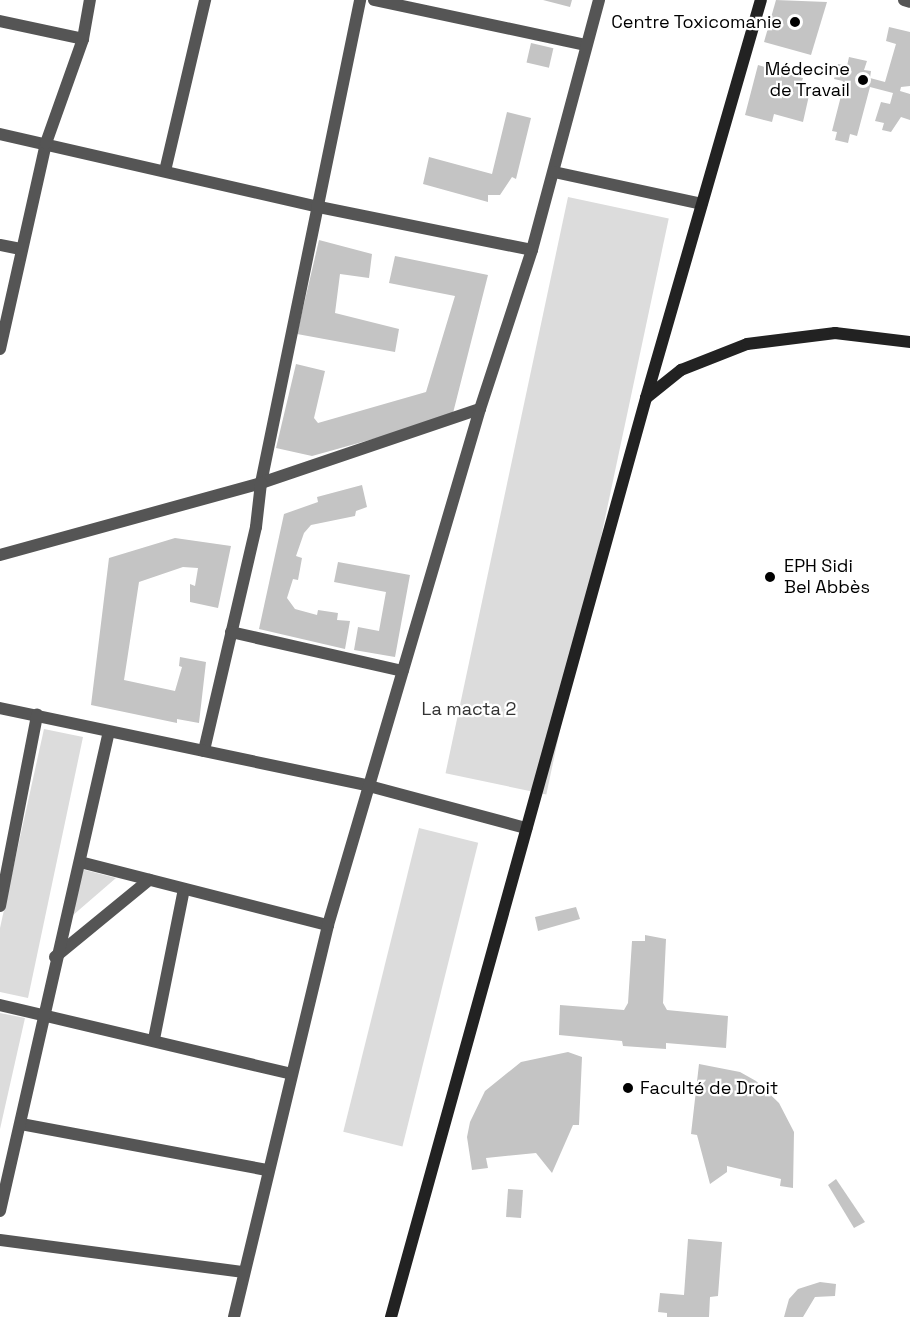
<!DOCTYPE html>
<html>
<head>
<meta charset="utf-8">
<style>
	body { margin:0 }
	#map { position:relative; width:910px; height:1317px; overflow:hidden; background:#fff; font-family:"Space Grotesk",sans-serif }
	div>[style] { position:absolute }
	.green>* { inset:0; background:#dcdcdc; transform-origin:0 0 }
	.building>* { inset:0; background:#c4c4c4; transform-origin:0 0 }
	.street>* { height:12px; margin:-6px; padding:0 6px; transform-origin:6px; border-radius:6px; background:#555 }
	.secondary>* { height:12px; margin:-6px; padding:0 6px; transform-origin:6px; border-radius:6px; background:#222 }
	.dots>* { width:16px; height:16px; translate:-50% -50%; box-sizing:border-box; border:3px solid #fff; border-radius:50% }
	span { translate:-50% -50%; white-space:nowrap; text-align:center; line-height:1.15; -webkit-text-stroke:4.5px #fff; paint-order:stroke }
	.poi-label { font-size:18px; color:#000 }
	.right { translate:-100% -50%; text-align:right }
	.left { translate:0 -50%; text-align:left }
	.park-label { font-size:18px; color:#333 }
</style>
</head>
<body>
<div id="map">
	<div class="green">
		<div style="left:568px;top:197px;width:103px;height:589px;rotate:12deg"></div>
		<div style="clip-path:polygon(44px 729px,83px 737px,28px 998px,0 992px,0 928px)"></div>
		<div style="left:419px;top:828px;width:61px;height:313px;rotate:14deg"></div>
		<div style="clip-path:polygon(81px 869px,116px 878px,72px 916px)"></div>
		<div style="clip-path:polygon(0 1013px,25px 1018px,0 1129px)"></div>
	</div>
	<div class="building">
		<div style="clip-path:polygon(543px 0,572px 0,570px 7px)"></div>
		<div style="clip-path:polygon(776px 0,827px 2px,811px 55px,764px 42px)"></div>
		<div style="clip-path:polygon(889px 27px,910px 32px,910px 86px,901px 87px,900px 91px,910px 94px,910px 120px,901px 117px,891px 132px,882px 130px,884px 123px,875px 121px,881px 102px,890px 104px,893px 93px,870px 87px,857px 136px,850px 134px,848px 143px,835px 140px,837px 132px,832px 131px,841px 96px,849px 98px,849px 95px,840px 93px,843px 81px,834px 79px,838px 64px,847px 66px,849px 57px,867px 61px,864px 70px,871px 71px,870px 78px,885px 82px,896px 44px,886px 41px)"></div>
		<div style="left:531px;top:43px;width:23px;height:20px;rotate:13deg"></div>
		<div style="clip-path:polygon(758px 65px,803px 78px,800px 88px,810px 91px,803px 122px,774px 114px,772px 122px,745px 115px)"></div>
		<div style="clip-path:polygon(507px 112px,531px 118px,516px 179px,512px 177px,500px 195px,488px 195px,488px 202px,423px 184px,429px 157px,492px 174px)"></div>
		<div style="clip-path:polygon(319px 240px,372px 254px,369px 278px,340px 274px,335px 313px,399px 329px,395px 352px,297px 334px)"></div>
		<div style="clip-path:polygon(395px 256px,488px 275px,452px 417px,312px 456px,276px 448px,296px 364px,325px 371px,314px 418px,318px 423px,426px 392px,455px 296px,389px 283px)"></div>
		<div style="clip-path:polygon(362px 485px,367px 507px,356px 511px,355px 516px,311px 525px,304px 533px,296px 556px,302px 558px,298px 580px,293px 579px,287px 598px,295px 609px,317px 615px,318px 610px,338px 613px,337px 620px,350px 621px,345px 649px,259px 629px,284px 514px,318px 502px,317px 497px)"></div>
		<div style="clip-path:polygon(175px 538px,231px 546px,218px 608px,190px 602px,190px 584px,195px 586px,198px 568px,183px 567px,139px 582px,124px 680px,175px 691px,182px 667px,179px 666px,180px 657px,206px 662px,199px 723px,177px 719px,177px 723px,91px 705px,109px 558px)"></div>
		<div style="clip-path:polygon(338px 562px,410px 575px,395px 657px,354px 650px,358px 627px,379px 631px,386px 592px,334px 582px)"></div>
		<div style="clip-path:polygon(576px 907px,580px 919px,538px 931px,535px 917px)"></div>
		<div style="clip-path:polygon(645px 935px,666px 939px,663px 1003px,667px 1010px,728px 1016px,726px 1048px,666px 1043px,666px 1049px,623px 1046px,622px 1041px,559px 1035px,560px 1005px,624px 1010px,628px 1003px,632px 941px,645px 941px)"></div>
		<div style="clip-path:polygon(568px 1052px,582px 1057px,579px 1125px,573px 1125px,552px 1173px,536px 1153px,486px 1158px,488px 1168px,472px 1170px,467px 1137px,470px 1122px,485px 1091px,521px 1062px)"></div>
		<div style="clip-path:polygon(699px 1064px,740px 1072px,756px 1081px,779px 1103px,794px 1132px,793px 1188px,780px 1186px,781px 1179px,727px 1166px,727px 1172px,710px 1184px,697px 1135px,691px 1134px)"></div>
		<div style="clip-path:polygon(836px 1179px,865px 1222px,854px 1228px,828px 1185px)"></div>
		<div style="left:508px;top:1189px;width:15px;height:28px;rotate:4deg"></div>
		<div style="clip-path:polygon(688px 1239px,722px 1242px,718px 1296px,710px 1297px,709px 1317px,667px 1317px,667px 1313px,658px 1312px,660px 1293px,684px 1295px)"></div>
		<div style="clip-path:polygon(820px 1282px,836px 1284px,835px 1296px,815px 1297px,803px 1317px,784px 1317px,789px 1299px,798px 1289px)"></div>
	</div>
	<div class="street">
		<div style="left:374px;top:0;width:217px;rotate:12deg"></div>
		<div style="left:904px;top:0;width:6px;rotate:18deg"></div>
		<div style="left:0;top:21px;width:85px;rotate:12.2deg"></div>
		<div style="left:0;top:134px;width:327px;rotate:12.9deg"></div>
		<div style="left:319px;top:207px;width:217px;rotate:11.4deg"></div>
		<div style="left:532px;top:250px;width:259px;rotate:-75deg"></div>
		<div style="left:165px;top:171px;width:176px;rotate:-76.8deg"></div>
		<div style="left:554px;top:172px;width:151px;rotate:12.2deg"></div>
		<div style="left:0;top:245px;width:21px;rotate:11deg"></div>
		<div style="left:0;top:349px;width:211px;rotate:-77.4deg"></div>
		<div style="left:46px;top:143px;width:110px;rotate:-70.4deg"></div>
		<div style="left:83px;top:39px;width:40px;rotate:-80deg"></div>
		<div style="left:261px;top:483px;width:493px;rotate:-78.4deg"></div>
		<div style="left:261px;top:483px;width:231px;rotate:-18.7deg"></div>
		<div style="left:480px;top:409px;width:167px;rotate:-71.9deg"></div>
		<div style="left:0;top:555px;width:271px;rotate:-15.4deg"></div>
		<div style="left:261px;top:483px;width:44px;rotate:96.5deg"></div>
		<div style="left:256px;top:527px;width:230px;rotate:103.1deg"></div>
		<div style="left:231px;top:632px;width:176px;rotate:12.8deg"></div>
		<div style="left:0;top:708px;width:377px;rotate:11.9deg"></div>
		<div style="left:369px;top:786px;width:163px;rotate:15deg"></div>
		<div style="left:80px;top:862px;width:256px;rotate:14.3deg"></div>
		<div style="left:0;top:906px;width:195px;rotate:-79deg"></div>
		<div style="left:55px;top:957px;width:122px;rotate:-39.3deg"></div>
		<div style="left:0;top:1005px;width:299px;rotate:13.3deg"></div>
		<div style="left:154px;top:1039px;width:153px;rotate:-78.7deg"></div>
		<div style="left:21px;top:1124px;width:250px;rotate:10.6deg"></div>
		<div style="left:0;top:1211px;width:491px;rotate:-77.2deg"></div>
		<div style="left:0;top:1240px;width:246px;rotate:7.5deg"></div>
		<div style="left:234px;top:1317px;width:403px;rotate:-76.5deg"></div>
		<div style="left:328px;top:925px;width:538px;rotate:-73.59deg"></div>
	</div>
	<div class="secondary">
		<div style="left:646px;top:398px;width:414px;rotate:-73.9deg"></div>
		<div style="left:391px;top:1317px;width:954px;rotate:-74.49deg"></div>
		<div style="left:646px;top:398px;width:45px;rotate:-38.7deg"></div>
		<div style="left:681px;top:370px;width:71px;rotate:-21.5deg"></div>
		<div style="left:747px;top:344px;width:89px;rotate:-7.1deg"></div>
		<div style="left:835px;top:333px;width:76px;rotate:6.8deg"></div>
	</div>
	<div class="dots">
		<div style="left:795px;top:22px;background:#000"></div>
		<div style="left:863px;top:80px;background:#000"></div>
		<div style="left:770px;top:577px;background:#000"></div>
		<div style="left:628px;top:1088px;background:#000"></div>
	</div>
	<div class="poi-label">
		<span class="right" style="left:782px;top:22px">Centre Toxicomanie</span>
		<span class="right" style="left:850px;top:80px">Médecine<br>de Travail</span>
		<span class="left" style="left:784px;top:577px">EPH Sidi<br>Bel Abbès</span>
		<span class="left" style="left:640px;top:1088px">Faculté de Droit</span>
	</div>
	<div class="park-label">
		<span style="left:469px;top:709px">La macta 2</span>
	</div>
</div>
</body>
</html>
